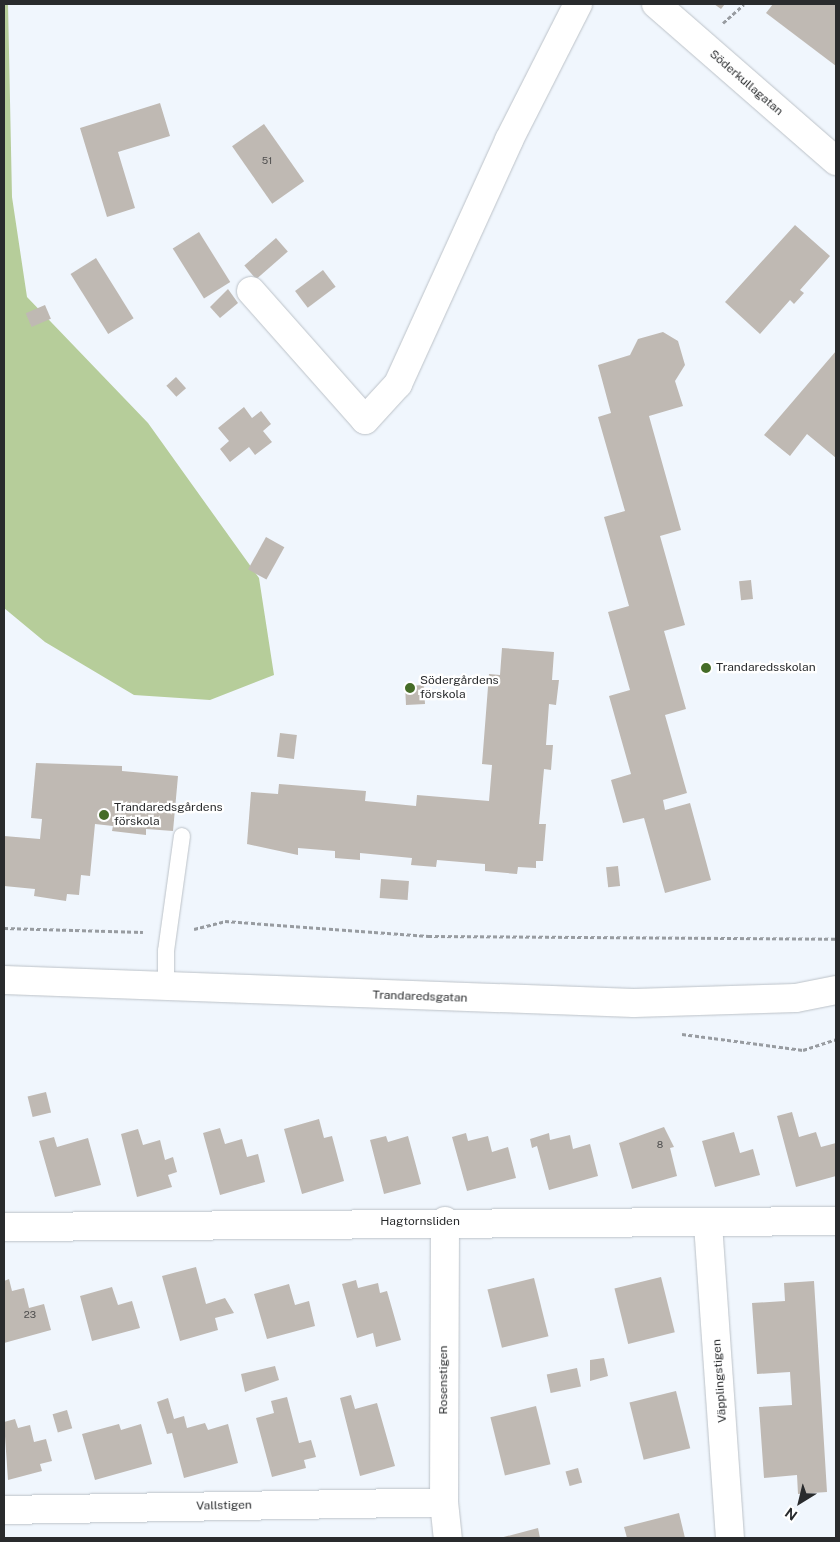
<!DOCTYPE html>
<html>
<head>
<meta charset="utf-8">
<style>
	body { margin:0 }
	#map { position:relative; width:840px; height:1542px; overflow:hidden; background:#f0f6fd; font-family:"Public Sans",sans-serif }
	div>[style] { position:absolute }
	.forest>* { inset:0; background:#b6cd9a }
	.building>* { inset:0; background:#bfb9b3; transform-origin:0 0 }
	.path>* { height:3px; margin-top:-1.5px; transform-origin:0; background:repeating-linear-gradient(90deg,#989ca1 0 4px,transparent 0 6.5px) }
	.roads { filter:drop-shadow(0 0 1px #bcc2c8) drop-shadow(0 0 1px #bcc2c8) }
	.lane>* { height:16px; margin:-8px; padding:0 8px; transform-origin:8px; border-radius:8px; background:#fff }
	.street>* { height:28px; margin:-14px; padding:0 14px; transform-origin:14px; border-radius:14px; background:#fff }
	.secondary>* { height:28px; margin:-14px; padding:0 14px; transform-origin:14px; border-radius:14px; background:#fff }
	.dots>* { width:14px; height:14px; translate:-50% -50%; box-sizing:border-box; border:2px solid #fff; border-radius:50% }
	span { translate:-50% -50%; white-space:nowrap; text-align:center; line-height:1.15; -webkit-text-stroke:4.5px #fff; paint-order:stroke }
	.number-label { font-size:10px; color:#4e4e4e }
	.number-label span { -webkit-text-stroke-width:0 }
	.street-label { font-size:12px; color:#292b2d }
	.poi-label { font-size:12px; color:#292b2d }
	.left { translate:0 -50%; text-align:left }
	.frame { position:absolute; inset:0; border:5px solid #292b2d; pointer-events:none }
	.north { position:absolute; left:775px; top:1477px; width:50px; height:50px; -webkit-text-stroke:4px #fff; paint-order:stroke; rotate:216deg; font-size:14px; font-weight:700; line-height:20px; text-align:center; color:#292b2d }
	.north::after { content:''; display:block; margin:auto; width:18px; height:22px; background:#292b2d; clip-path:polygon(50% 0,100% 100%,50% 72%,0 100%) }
</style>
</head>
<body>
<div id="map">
	<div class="forest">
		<div style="clip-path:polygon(4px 4px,8px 4px,12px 197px,27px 297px,148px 423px,259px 578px,274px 675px,210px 700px,134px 695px,45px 642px,4px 608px)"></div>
	</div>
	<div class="building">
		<div style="clip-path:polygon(714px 4px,725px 4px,721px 9px)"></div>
		<div style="clip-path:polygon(773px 4px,836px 4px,836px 66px,766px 13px)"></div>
		<div style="clip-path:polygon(160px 103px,170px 136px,118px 152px,135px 208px,107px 217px,80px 128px)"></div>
		<div style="left:264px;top:124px;width:70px;height:39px;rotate:55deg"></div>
		<div style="clip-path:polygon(795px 225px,830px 256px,800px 290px,804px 293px,794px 304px,790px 300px,760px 334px,725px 302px)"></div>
		<div style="left:199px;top:232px;width:59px;height:31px;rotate:58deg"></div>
		<div style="left:276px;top:238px;width:18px;height:42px;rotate:49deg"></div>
		<div style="left:96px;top:258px;width:71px;height:30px;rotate:58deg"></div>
		<div style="left:323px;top:270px;width:21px;height:35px;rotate:53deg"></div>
		<div style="clip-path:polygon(228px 289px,238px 303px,220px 318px,210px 307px)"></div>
		<div style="left:45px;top:305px;width:15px;height:21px;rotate:67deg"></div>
		<div style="clip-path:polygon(663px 332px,678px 341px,685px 365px,675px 381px,683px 406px,649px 416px,681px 530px,660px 536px,685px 625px,664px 631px,686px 709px,665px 715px,687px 793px,663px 800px,665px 810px,690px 803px,711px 880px,665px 893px,644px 818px,623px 823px,611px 780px,631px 774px,609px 696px,630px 690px,608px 612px,629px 606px,604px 517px,625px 511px,598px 417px,611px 413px,598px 365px,630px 355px,638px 339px)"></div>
		<div style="clip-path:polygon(836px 351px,836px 458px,807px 434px,790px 456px,764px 435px)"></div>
		<div style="left:176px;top:377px;width:15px;height:13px;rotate:48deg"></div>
		<div style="clip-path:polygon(244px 407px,252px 418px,261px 411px,271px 424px,263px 431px,272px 442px,255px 455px,249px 447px,230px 462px,220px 449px,229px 441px,218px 428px)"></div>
		<div style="left:266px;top:537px;width:21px;height:37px;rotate:29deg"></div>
		<div style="left:751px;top:580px;width:19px;height:12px;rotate:84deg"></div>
		<div style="clip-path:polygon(502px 648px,554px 652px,552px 680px,559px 680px,556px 705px,549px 704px,546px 745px,553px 745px,551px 770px,544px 769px,539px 824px,546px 824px,543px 861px,536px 861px,536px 868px,518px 867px,517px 874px,485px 871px,485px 864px,437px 860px,436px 867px,411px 865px,412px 858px,360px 853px,360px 860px,335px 858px,335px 851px,298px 848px,298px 855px,247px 844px,251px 792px,278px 794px,279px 784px,366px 791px,365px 801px,416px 806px,417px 795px,489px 801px,492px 765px,482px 764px,489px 674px,500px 675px)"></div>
		<div style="left:424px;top:685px;width:19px;height:19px;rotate:87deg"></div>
		<div style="left:280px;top:733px;width:17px;height:24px;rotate:7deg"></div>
		<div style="clip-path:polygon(36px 763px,122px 766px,122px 771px,178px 776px,173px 831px,146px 829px,146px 835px,112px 831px,113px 826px,95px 824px,90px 876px,81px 875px,79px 895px,67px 894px,66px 901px,34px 896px,35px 889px,4px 886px,4px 836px,40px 839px,42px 819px,31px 818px)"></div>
		<div style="left:618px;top:866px;width:20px;height:12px;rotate:84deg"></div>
		<div style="left:381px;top:879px;width:28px;height:19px;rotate:4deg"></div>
		<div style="left:46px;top:1092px;width:21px;height:19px;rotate:76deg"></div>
		<div style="clip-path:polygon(792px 1112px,799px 1137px,816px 1132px,821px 1147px,836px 1143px,836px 1176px,796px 1187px,777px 1116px)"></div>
		<div style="clip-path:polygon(319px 1119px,324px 1138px,332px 1136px,344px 1181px,302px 1194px,284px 1129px)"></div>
		<div style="clip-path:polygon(664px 1127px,674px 1147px,670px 1148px,677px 1176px,632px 1189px,619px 1143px)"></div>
		<div style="clip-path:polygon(220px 1128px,225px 1144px,242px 1139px,247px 1157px,258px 1154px,265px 1182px,220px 1195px,203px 1133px)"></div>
		<div style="clip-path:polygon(138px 1129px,143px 1145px,160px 1140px,165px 1160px,173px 1157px,177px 1172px,168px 1175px,172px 1187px,137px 1197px,121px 1134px)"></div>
		<div style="clip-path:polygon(734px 1132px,740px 1153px,753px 1149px,760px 1175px,715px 1187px,702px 1141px)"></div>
		<div style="clip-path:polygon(466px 1133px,468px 1141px,488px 1136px,492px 1152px,508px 1147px,516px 1178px,467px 1191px,452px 1137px)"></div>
		<div style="clip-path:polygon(549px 1133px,550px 1140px,570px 1135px,573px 1149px,590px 1144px,598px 1176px,549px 1190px,537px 1146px,532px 1148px,530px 1139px)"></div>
		<div style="clip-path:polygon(386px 1136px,388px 1142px,408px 1136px,421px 1184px,384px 1194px,370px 1140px)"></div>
		<div style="clip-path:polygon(54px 1137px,57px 1147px,88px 1138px,101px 1185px,55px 1197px,39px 1141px)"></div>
		<div style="clip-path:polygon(196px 1267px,206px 1304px,225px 1298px,234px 1313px,215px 1318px,218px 1330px,180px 1341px,162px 1276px)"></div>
		<div style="left:661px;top:1277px;width:57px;height:48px;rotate:76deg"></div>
		<div style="left:534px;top:1278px;width:60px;height:48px;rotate:76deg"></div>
		<div style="clip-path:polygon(9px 1279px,12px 1291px,24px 1288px,29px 1308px,44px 1304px,51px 1330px,4px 1343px,4px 1281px)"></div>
		<div style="clip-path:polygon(356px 1280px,358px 1288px,378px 1283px,380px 1293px,387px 1291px,401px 1340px,376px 1347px,373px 1333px,357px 1338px,342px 1284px)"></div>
		<div style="clip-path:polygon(814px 1281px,827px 1492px,798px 1494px,797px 1475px,764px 1478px,759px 1407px,792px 1405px,790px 1372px,757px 1374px,752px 1303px,785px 1301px,784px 1283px)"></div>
		<div style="clip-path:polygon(289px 1284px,295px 1305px,309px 1301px,315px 1326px,267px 1339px,254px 1294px)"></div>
		<div style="clip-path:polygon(112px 1287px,118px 1305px,132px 1301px,140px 1328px,92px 1341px,80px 1296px)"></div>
		<div style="clip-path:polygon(604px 1358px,608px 1376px,590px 1381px,590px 1360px)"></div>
		<div style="clip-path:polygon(275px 1366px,279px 1380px,245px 1392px,241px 1374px)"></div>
		<div style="left:577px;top:1368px;width:19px;height:31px;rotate:78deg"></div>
		<div style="left:676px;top:1391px;width:59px;height:48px;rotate:76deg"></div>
		<div style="clip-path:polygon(351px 1395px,355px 1409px,377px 1403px,395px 1466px,360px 1476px,340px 1398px)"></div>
		<div style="clip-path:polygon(287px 1397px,299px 1443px,311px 1440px,316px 1457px,304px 1460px,306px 1468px,272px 1477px,256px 1418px,274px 1413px,271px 1401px)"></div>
		<div style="clip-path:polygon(168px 1398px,174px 1419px,184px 1416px,187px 1428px,205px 1423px,208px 1430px,228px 1424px,238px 1463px,184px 1478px,172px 1433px,167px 1434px,157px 1402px)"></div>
		<div style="left:536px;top:1406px;width:60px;height:47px;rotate:76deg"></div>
		<div style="left:67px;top:1410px;width:19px;height:15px;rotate:74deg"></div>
		<div style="clip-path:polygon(15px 1419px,18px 1428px,30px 1425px,34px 1442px,46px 1439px,52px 1461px,40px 1464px,42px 1471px,8px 1480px,4px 1422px)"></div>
		<div style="clip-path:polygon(119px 1424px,121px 1430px,141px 1424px,152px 1464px,95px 1480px,82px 1434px)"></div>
		<div style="left:578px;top:1468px;width:15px;height:13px;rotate:74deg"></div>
		<div style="clip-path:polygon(679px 1513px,685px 1538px,627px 1538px,624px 1527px)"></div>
		<div style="clip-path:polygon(538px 1528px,540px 1538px,500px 1538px)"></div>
	</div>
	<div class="path">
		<div style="left:723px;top:23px;width:28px;rotate:-42deg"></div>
		<div style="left:4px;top:928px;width:139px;rotate:1.6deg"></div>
		<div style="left:194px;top:929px;width:32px;rotate:-14deg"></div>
		<div style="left:225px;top:921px;width:204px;rotate:4.2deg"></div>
		<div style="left:428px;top:936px;width:408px;rotate:0.4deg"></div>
		<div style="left:682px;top:1034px;width:122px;rotate:7.5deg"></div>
		<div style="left:803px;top:1050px;width:35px;rotate:-18deg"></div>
	</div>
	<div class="roads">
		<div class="lane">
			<div style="left:166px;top:986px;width:35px;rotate:-90deg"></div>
			<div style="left:166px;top:951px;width:116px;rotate:-82.1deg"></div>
		</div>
		<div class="street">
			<div style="left:656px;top:4px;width:239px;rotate:41.1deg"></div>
			<div style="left:251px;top:291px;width:172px;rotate:48.5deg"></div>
			<div style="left:365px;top:420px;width:49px;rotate:-47.5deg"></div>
			<div style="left:398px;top:384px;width:268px;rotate:-65.5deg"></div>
			<div style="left:509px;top:140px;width:153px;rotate:-63.1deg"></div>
			<div style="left:445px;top:1221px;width:281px;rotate:90.2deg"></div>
			<div style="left:444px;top:1502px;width:36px;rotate:84deg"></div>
			<div style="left:708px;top:1224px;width:315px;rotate:86deg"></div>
			<div style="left:4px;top:1227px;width:832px;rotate:-0.41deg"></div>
			<div style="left:4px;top:1510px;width:440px;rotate:-1deg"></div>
		</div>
		<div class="secondary">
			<div style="left:4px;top:980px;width:630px;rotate:2.09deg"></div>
			<div style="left:634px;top:1003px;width:162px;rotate:-1.8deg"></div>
			<div style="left:796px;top:998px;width:41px;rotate:-11.3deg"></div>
		</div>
	</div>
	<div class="dots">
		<div style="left:706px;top:668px;background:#456c27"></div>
		<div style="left:410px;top:688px;background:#456c27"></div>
		<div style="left:104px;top:815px;background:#456c27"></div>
	</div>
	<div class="number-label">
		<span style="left:267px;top:161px">51</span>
		<span style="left:660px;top:1145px">8</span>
		<span style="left:30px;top:1315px">23</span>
	</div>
	<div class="street-label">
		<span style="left:746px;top:83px;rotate:41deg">Söderkullagatan</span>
		<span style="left:420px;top:997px;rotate:2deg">Trandaredsgatan</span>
		<span style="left:420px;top:1222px">Hagtornsliden</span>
		<span style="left:444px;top:1380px;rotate:-90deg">Rosenstigen</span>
		<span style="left:720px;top:1381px;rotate:-94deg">Väpplingstigen</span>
		<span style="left:224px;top:1506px;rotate:-1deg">Vallstigen</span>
	</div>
	<div class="poi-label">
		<span class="left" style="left:716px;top:668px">Trandaredsskolan</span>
		<span class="left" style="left:420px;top:688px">Södergårdens<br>förskola</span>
		<span class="left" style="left:114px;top:815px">Trandaredsgårdens<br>förskola</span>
	</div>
	<div class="frame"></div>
	<div class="north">N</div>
</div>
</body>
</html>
